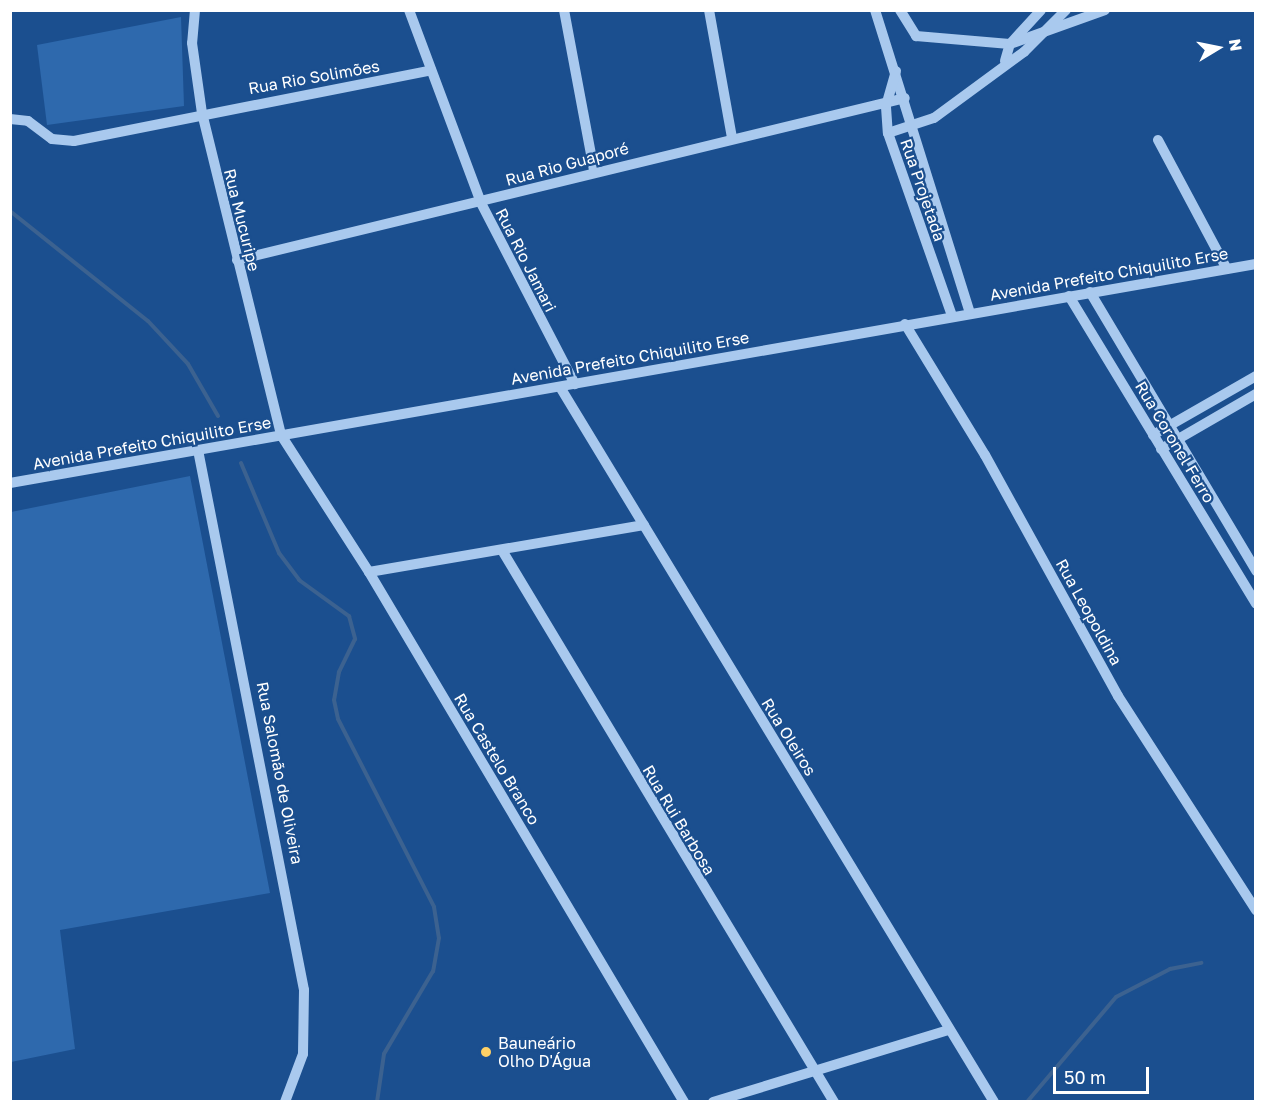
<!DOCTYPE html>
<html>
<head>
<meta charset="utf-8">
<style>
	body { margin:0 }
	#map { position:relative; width:1266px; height:1112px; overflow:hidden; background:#1b4f8f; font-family:"Golos Text",sans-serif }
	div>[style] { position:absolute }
	.green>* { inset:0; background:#2e69ad }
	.stream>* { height:4px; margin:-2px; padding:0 2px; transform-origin:2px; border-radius:2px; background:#3c6290 }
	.minor>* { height:10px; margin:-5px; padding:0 5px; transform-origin:5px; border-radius:5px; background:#a9c9ee }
	.dots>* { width:16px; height:16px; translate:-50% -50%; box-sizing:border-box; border:3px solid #1b4f8f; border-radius:50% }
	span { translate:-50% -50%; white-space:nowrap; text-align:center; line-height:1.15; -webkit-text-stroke:4.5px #1b4f8f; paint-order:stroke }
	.street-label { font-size:16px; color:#fff }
	.poi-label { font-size:16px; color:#fff }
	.left { translate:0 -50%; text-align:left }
	.frame { position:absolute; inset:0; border:12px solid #fff; pointer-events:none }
	.north { position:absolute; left:1188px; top:18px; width:60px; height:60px; -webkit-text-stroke:4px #1b4f8f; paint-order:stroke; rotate:80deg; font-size:16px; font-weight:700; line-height:24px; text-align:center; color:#fff }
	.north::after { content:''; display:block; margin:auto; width:21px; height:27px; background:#fff; clip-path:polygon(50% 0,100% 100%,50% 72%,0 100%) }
	.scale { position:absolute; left:1053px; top:1067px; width:96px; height:27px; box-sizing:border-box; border:3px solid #fff; border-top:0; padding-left:8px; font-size:18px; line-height:21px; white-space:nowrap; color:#fff; -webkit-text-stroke:4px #1b4f8f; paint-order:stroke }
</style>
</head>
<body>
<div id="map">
	<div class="green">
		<div style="clip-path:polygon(181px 17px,184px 106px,47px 125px,37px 45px)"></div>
		<div style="clip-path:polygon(190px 476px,270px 893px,60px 930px,75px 1049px,11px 1062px,11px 512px)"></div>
	</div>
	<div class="stream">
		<div style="left:10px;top:211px;width:176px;rotate:38.6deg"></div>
		<div style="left:148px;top:321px;width:59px;rotate:47.1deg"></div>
		<div style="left:188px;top:364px;width:60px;rotate:60deg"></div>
		<div style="left:241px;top:463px;width:98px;rotate:67.1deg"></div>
		<div style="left:279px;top:553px;width:34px;rotate:53deg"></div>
		<div style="left:299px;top:580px;width:62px;rotate:35.8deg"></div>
		<div style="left:349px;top:616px;width:24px;rotate:75deg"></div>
		<div style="left:355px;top:639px;width:37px;rotate:116deg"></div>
		<div style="left:339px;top:672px;width:28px;rotate:100deg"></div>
		<div style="left:334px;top:700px;width:19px;rotate:78deg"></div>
		<div style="left:338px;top:719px;width:211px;rotate:62.9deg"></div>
		<div style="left:434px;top:907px;width:31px;rotate:81deg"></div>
		<div style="left:439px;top:938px;width:34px;rotate:100deg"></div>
		<div style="left:433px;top:971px;width:96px;rotate:120.6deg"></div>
		<div style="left:384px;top:1054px;width:49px;rotate:98.3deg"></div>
		<div style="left:1027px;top:1102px;width:138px;rotate:-49.7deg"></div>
		<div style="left:1116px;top:997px;width:61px;rotate:-27.4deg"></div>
		<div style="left:1170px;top:969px;width:32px;rotate:-11deg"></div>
	</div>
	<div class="minor">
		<div style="left:195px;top:10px;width:33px;rotate:95deg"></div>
		<div style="left:192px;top:43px;width:71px;rotate:81.9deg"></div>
		<div style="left:202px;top:113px;width:332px;rotate:76.2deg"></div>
		<div style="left:281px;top:435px;width:163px;rotate:57.3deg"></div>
		<div style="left:369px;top:572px;width:617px;rotate:59.28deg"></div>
		<div style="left:409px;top:10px;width:206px;rotate:69.5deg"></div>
		<div style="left:481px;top:203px;width:204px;rotate:62.6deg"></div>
		<div style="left:564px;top:10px;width:164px;rotate:79.4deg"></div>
		<div style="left:709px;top:10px;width:130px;rotate:79.8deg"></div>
		<div style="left:875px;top:10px;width:318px;rotate:72.6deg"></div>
		<div style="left:900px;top:10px;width:31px;rotate:58deg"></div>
		<div style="left:916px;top:36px;width:94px;rotate:4.9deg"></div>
		<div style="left:1010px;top:44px;width:101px;rotate:-19.7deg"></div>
		<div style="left:1005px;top:61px;width:18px;rotate:-74deg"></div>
		<div style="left:1010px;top:44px;width:46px;rotate:-47.6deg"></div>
		<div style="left:896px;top:71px;width:37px;rotate:106deg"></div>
		<div style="left:886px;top:107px;width:26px;rotate:86deg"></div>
		<div style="left:888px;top:133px;width:194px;rotate:70.7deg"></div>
		<div style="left:10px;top:119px;width:18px;rotate:6deg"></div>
		<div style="left:28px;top:121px;width:30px;rotate:37deg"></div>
		<div style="left:52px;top:139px;width:22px;rotate:5deg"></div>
		<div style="left:74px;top:141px;width:364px;rotate:-11.2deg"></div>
		<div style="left:888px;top:133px;width:48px;rotate:-18.1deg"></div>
		<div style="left:934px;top:118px;width:112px;rotate:-36.3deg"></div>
		<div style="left:1024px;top:52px;width:59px;rotate:-45deg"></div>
		<div style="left:1158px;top:140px;width:146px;rotate:61.9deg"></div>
		<div style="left:237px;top:260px;width:687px;rotate:-13.63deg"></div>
		<div style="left:1090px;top:292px;width:325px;rotate:59.2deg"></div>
		<div style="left:1069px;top:296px;width:360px;rotate:58.7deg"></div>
		<div style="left:905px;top:324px;width:153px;rotate:58.6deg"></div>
		<div style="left:985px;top:455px;width:275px;rotate:61.1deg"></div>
		<div style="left:1118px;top:696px;width:255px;rotate:57.2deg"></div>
		<div style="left:560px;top:387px;width:836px;rotate:58.74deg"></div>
		<div style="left:1153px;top:435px;width:119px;rotate:-29.8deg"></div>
		<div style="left:1161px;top:449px;width:110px;rotate:-30.1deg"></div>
		<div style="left:198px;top:450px;width:550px;rotate:78.89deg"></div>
		<div style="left:304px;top:990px;width:64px;rotate:90.9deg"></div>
		<div style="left:303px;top:1054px;width:51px;rotate:110.6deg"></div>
		<div style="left:10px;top:483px;width:1265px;rotate:-9.97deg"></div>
		<div style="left:503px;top:552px;width:642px;rotate:58.96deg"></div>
		<div style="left:369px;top:572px;width:279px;rotate:-9.7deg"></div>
		<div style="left:713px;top:1102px;width:247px;rotate:-17deg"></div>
	</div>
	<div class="dots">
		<div style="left:486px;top:1052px;background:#ffd166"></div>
	</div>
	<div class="street-label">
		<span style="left:314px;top:77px;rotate:-10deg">Rua Rio Solimões</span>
		<span style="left:567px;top:164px;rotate:-15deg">Rua Rio Guaporé</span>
		<span style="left:923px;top:190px;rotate:71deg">Rua Projetada</span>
		<span style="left:242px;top:220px;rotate:76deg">Rua Mucuripe</span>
		<span style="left:526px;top:260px;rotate:63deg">Rua Rio Jamari</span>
		<span style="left:1109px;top:274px;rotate:-10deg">Avenida Prefeito Chiquilito Erse</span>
		<span style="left:630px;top:358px;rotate:-10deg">Avenida Prefeito Chiquilito Erse</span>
		<span style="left:1175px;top:442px;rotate:59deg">Rua Coronel Ferro</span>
		<span style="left:152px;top:443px;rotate:-10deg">Avenida Prefeito Chiquilito Erse</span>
		<span style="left:1089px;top:612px;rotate:61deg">Rua Leopoldina</span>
		<span style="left:789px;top:737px;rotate:58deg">Rua Oleiros</span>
		<span style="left:497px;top:759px;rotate:59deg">Rua Castelo Branco</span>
		<span style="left:280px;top:773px;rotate:79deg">Rua Salomão de Oliveira</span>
		<span style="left:679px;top:820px;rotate:59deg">Rua Rui Barbosa</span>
	</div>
	<div class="poi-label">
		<span class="left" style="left:498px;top:1052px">Bauneário<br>Olho D'Água</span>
	</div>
	<div class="frame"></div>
	<div class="north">N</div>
	<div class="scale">50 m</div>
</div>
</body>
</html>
